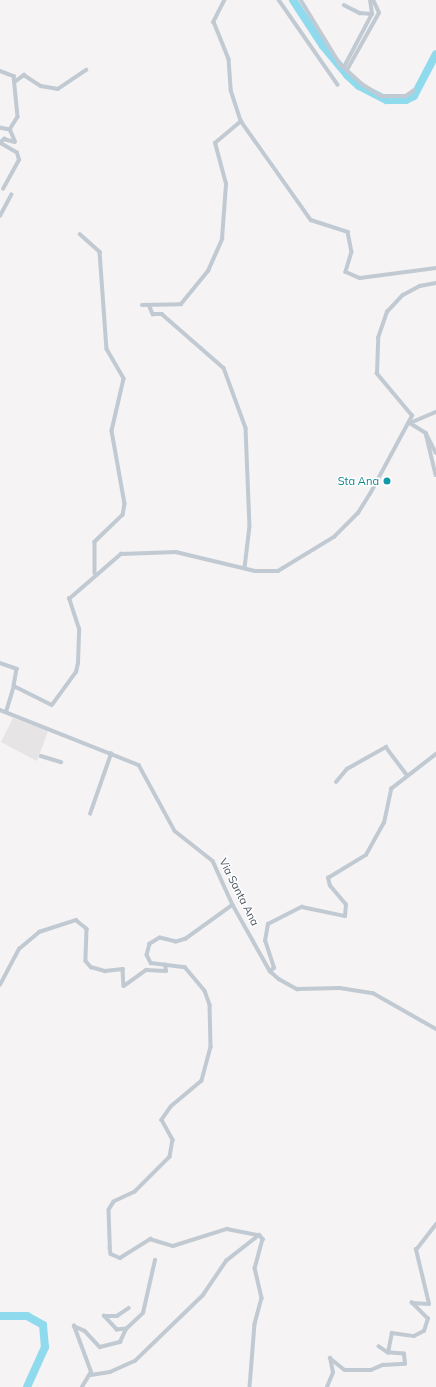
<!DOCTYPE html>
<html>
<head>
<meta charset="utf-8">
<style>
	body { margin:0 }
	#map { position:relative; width:436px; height:1387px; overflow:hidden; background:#f5f3f3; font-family:Mulish,sans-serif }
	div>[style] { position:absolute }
	.education>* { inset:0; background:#e6e4e5 }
	.river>* { height:8px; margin:-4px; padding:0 4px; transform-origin:4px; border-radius:4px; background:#90daee }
	.minor>* { height:3.5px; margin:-1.75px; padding:0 1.75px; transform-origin:1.75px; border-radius:1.75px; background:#c1cad2 }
	.dots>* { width:11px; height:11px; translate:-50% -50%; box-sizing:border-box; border:2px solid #fff; border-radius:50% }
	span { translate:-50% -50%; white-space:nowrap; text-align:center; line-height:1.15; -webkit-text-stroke:3px #fff; paint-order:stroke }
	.culture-label { font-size:11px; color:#0d838f }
	.right { translate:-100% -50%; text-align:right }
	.street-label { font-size:11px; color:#4a5661 }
</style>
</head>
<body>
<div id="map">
	<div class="education">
		<div style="clip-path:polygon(13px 718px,48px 731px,37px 761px,1px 742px)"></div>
	</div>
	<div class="river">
		<div style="left:293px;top:0;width:55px;rotate:56.9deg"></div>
		<div style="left:323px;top:46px;width:38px;rotate:50deg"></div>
		<div style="left:347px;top:75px;width:16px;rotate:43deg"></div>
		<div style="left:359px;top:86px;width:31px;rotate:27deg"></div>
		<div style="left:387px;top:100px;width:19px"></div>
		<div style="left:406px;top:100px;width:9px;rotate:-27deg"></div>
		<div style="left:414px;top:96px;width:47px;rotate:-62.4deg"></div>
		<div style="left:0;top:1316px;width:27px"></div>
		<div style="left:27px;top:1316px;width:18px;rotate:29deg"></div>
		<div style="left:43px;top:1325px;width:22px;rotate:85deg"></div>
		<div style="left:45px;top:1347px;width:44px;rotate:114.2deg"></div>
	</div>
	<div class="minor">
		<div style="left:225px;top:0;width:25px;rotate:117deg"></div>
		<div style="left:214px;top:22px;width:40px;rotate:68deg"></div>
		<div style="left:229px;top:59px;width:31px;rotate:86deg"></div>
		<div style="left:231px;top:90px;width:33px;rotate:72deg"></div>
		<div style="left:241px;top:121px;width:121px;rotate:54.7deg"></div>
		<div style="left:311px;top:220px;width:39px;rotate:18deg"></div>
		<div style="left:348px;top:232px;width:20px;rotate:79deg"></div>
		<div style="left:352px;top:252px;width:21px;rotate:107deg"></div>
		<div style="left:346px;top:272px;width:15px;rotate:23deg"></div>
		<div style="left:360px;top:278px;width:77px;rotate:-7.5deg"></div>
		<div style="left:279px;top:0;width:103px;rotate:55.2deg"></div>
		<div style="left:301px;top:0;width:75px;rotate:58.6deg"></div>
		<div style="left:340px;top:64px;width:30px;rotate:42deg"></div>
		<div style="left:362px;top:84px;width:22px;rotate:32deg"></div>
		<div style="left:381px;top:96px;width:25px"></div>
		<div style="left:406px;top:96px;width:9px;rotate:-36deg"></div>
		<div style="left:344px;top:5px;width:18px;rotate:27deg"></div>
		<div style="left:360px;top:13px;width:12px;rotate:5deg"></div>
		<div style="left:344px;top:67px;width:60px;rotate:-62.2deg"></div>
		<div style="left:372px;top:14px;width:14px;rotate:-98deg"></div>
		<div style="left:347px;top:70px;width:65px;rotate:-60.7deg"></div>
		<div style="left:379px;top:13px;width:14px;rotate:-115deg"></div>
		<div style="left:0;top:71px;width:15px;rotate:20deg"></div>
		<div style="left:14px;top:76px;width:41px;rotate:84.4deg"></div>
		<div style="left:18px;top:117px;width:15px;rotate:122deg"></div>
		<div style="left:10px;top:130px;width:10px;rotate:-169deg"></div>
		<div style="left:16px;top:81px;width:10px;rotate:-37deg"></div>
		<div style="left:24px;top:75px;width:20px;rotate:33deg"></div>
		<div style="left:41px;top:86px;width:17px;rotate:10deg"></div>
		<div style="left:58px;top:89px;width:34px;rotate:-34deg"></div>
		<div style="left:3px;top:189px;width:33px;rotate:-61deg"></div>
		<div style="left:19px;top:160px;width:7px;rotate:-106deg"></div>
		<div style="left:17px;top:153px;width:20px;rotate:-150deg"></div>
		<div style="left:0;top:143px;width:6px;rotate:-45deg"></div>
		<div style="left:4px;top:139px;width:11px;rotate:15deg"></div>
		<div style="left:15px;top:142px;width:13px;rotate:-113deg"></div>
		<div style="left:0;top:216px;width:24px;rotate:-62deg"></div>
		<div style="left:80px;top:234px;width:27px;rotate:42deg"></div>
		<div style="left:100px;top:252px;width:97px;rotate:85.9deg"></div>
		<div style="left:107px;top:349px;width:34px;rotate:60deg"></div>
		<div style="left:124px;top:379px;width:53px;rotate:103deg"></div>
		<div style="left:112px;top:431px;width:74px;rotate:79.9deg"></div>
		<div style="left:125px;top:504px;width:11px;rotate:100deg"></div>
		<div style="left:123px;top:515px;width:39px;rotate:136deg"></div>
		<div style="left:95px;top:542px;width:31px;rotate:90deg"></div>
		<div style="left:142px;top:305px;width:39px;rotate:-1deg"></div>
		<div style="left:181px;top:304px;width:43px;rotate:-50.7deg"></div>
		<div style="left:208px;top:271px;width:35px;rotate:-66deg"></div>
		<div style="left:222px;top:239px;width:55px;rotate:-85.8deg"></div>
		<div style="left:226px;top:184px;width:42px;rotate:-105deg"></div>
		<div style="left:215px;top:143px;width:34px;rotate:-40deg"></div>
		<div style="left:150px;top:307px;width:8px;rotate:67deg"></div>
		<div style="left:153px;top:314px;width:9px"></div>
		<div style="left:162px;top:314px;width:82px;rotate:41.1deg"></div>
		<div style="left:224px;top:368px;width:64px;rotate:69.9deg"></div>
		<div style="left:246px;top:428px;width:98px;rotate:87.7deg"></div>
		<div style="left:250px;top:526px;width:42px;rotate:96.8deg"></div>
		<div style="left:410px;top:423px;width:19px;rotate:32deg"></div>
		<div style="left:426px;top:433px;width:22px;rotate:63deg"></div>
		<div style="left:410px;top:423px;width:28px;rotate:-23deg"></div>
		<div style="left:426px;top:433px;width:43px;rotate:76.6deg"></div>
		<div style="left:0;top:663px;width:18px;rotate:19deg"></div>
		<div style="left:17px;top:669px;width:17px;rotate:100deg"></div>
		<div style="left:14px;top:686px;width:42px;rotate:26.6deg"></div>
		<div style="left:52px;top:705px;width:41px;rotate:-54deg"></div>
		<div style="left:76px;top:672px;width:9px;rotate:-77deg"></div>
		<div style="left:78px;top:663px;width:34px;rotate:-88deg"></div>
		<div style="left:79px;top:629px;width:32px;rotate:-108deg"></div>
		<div style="left:69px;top:599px;width:69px;rotate:-40.9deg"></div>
		<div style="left:121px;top:554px;width:55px;rotate:-2.1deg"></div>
		<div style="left:176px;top:552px;width:81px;rotate:13.5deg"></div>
		<div style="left:255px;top:571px;width:23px"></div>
		<div style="left:278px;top:571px;width:66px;rotate:-31.3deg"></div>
		<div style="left:334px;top:537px;width:34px;rotate:-45deg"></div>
		<div style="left:358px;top:513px;width:22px;rotate:-58deg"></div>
		<div style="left:370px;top:494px;width:89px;rotate:-61.7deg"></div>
		<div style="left:412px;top:416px;width:55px;rotate:-129.8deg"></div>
		<div style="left:377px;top:374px;width:36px;rotate:-88deg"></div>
		<div style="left:378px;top:338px;width:28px;rotate:-71deg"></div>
		<div style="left:387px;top:312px;width:23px;rotate:-47deg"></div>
		<div style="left:403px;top:295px;width:19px;rotate:-28deg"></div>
		<div style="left:420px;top:286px;width:16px;rotate:-11deg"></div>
		<div style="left:0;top:710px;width:149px;rotate:21.6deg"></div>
		<div style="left:139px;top:765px;width:75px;rotate:61.4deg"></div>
		<div style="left:175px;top:831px;width:48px;rotate:38.3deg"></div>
		<div style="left:213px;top:861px;width:48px;rotate:65.6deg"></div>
		<div style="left:233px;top:905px;width:76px;rotate:60.7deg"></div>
		<div style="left:270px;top:971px;width:12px;rotate:42deg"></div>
		<div style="left:279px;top:979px;width:21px;rotate:29deg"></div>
		<div style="left:297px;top:989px;width:43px;rotate:-1.3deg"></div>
		<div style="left:340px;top:988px;width:33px;rotate:9deg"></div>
		<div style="left:373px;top:993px;width:73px;rotate:29.7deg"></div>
		<div style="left:6px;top:712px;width:27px;rotate:-73deg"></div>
		<div style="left:41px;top:756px;width:21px;rotate:17deg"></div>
		<div style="left:336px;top:782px;width:17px;rotate:-50deg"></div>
		<div style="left:347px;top:769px;width:45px;rotate:-29.4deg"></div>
		<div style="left:386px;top:747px;width:35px;rotate:53deg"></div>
		<div style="left:90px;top:814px;width:64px;rotate:-70.7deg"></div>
		<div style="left:233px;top:905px;width:58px;rotate:144.1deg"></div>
		<div style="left:186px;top:939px;width:10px;rotate:163deg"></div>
		<div style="left:176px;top:942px;width:16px;rotate:-166deg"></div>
		<div style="left:160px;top:938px;width:12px;rotate:149deg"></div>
		<div style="left:150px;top:944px;width:11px;rotate:105deg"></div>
		<div style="left:147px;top:955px;width:9px;rotate:63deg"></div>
		<div style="left:151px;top:963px;width:34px;rotate:7deg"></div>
		<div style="left:185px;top:967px;width:31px;rotate:50deg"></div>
		<div style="left:205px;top:991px;width:15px;rotate:70deg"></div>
		<div style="left:210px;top:1005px;width:42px;rotate:88.6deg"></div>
		<div style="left:211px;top:1047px;width:35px;rotate:105deg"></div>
		<div style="left:202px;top:1081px;width:40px;rotate:140deg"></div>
		<div style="left:171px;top:1107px;width:16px;rotate:125deg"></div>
		<div style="left:162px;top:1120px;width:23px;rotate:61deg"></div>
		<div style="left:173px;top:1140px;width:17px;rotate:100deg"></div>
		<div style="left:170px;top:1157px;width:49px;rotate:135deg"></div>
		<div style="left:135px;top:1192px;width:23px;rotate:155deg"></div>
		<div style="left:114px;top:1202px;width:9px;rotate:122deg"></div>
		<div style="left:109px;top:1210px;width:38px;rotate:88deg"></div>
		<div style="left:110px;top:1248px;width:6px;rotate:81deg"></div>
		<div style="left:111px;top:1254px;width:10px;rotate:24deg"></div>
		<div style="left:120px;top:1258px;width:36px;rotate:-32deg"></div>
		<div style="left:150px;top:1239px;width:24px;rotate:17deg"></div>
		<div style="left:173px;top:1246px;width:57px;rotate:-17.5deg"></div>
		<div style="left:227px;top:1229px;width:33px;rotate:11deg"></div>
		<div style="left:259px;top:1235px;width:6px;rotate:45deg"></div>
		<div style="left:263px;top:1239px;width:30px;rotate:105deg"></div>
		<div style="left:255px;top:1268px;width:31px;rotate:77deg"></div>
		<div style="left:262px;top:1298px;width:27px;rotate:105deg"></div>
		<div style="left:255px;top:1324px;width:63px;rotate:94.5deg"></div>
		<div style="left:270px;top:971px;width:5px;rotate:-37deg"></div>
		<div style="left:274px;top:968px;width:28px;rotate:-108deg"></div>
		<div style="left:265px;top:941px;width:17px;rotate:-80deg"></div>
		<div style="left:268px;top:924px;width:38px;rotate:-27deg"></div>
		<div style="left:302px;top:907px;width:44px;rotate:11.8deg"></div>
		<div style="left:345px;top:916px;width:11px;rotate:-85deg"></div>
		<div style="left:346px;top:905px;width:25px;rotate:-130deg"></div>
		<div style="left:330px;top:886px;width:8px;rotate:-104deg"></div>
		<div style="left:328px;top:878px;width:44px;rotate:-31.2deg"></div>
		<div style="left:366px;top:855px;width:37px;rotate:-61deg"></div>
		<div style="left:384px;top:823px;width:35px;rotate:-78deg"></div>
		<div style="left:391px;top:789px;width:57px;rotate:-37.9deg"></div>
		<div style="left:0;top:985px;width:41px;rotate:-62.2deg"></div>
		<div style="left:19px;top:949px;width:26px;rotate:-40deg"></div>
		<div style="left:39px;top:932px;width:39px;rotate:-18deg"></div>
		<div style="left:76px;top:920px;width:14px;rotate:39deg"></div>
		<div style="left:87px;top:929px;width:32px;rotate:92deg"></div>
		<div style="left:86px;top:961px;width:8px;rotate:50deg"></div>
		<div style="left:91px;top:967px;width:15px;rotate:16deg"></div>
		<div style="left:105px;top:971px;width:18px;rotate:-6deg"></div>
		<div style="left:123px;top:969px;width:17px;rotate:87deg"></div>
		<div style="left:124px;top:986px;width:27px;rotate:-36deg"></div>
		<div style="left:146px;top:970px;width:20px;rotate:3deg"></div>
		<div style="left:166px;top:971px;width:6px;rotate:-99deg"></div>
		<div style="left:126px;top:1329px;width:9px;rotate:174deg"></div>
		<div style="left:117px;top:1330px;width:19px;rotate:-133deg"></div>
		<div style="left:104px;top:1316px;width:13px"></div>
		<div style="left:117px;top:1316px;width:14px;rotate:-34deg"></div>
		<div style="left:388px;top:1353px;width:20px;rotate:-79deg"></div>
		<div style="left:392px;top:1333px;width:22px;rotate:8deg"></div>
		<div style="left:414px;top:1336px;width:11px;rotate:-27deg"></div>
		<div style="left:424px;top:1331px;width:13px;rotate:-72deg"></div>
		<div style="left:428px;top:1319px;width:23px;rotate:-135deg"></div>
		<div style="left:412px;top:1303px;width:17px;rotate:3deg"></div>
		<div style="left:429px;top:1304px;width:56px;rotate:-103.5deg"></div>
		<div style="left:416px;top:1250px;width:33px;rotate:-52deg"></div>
		<div style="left:91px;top:1375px;width:19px;rotate:-9deg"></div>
		<div style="left:110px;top:1372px;width:27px;rotate:-24deg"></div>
		<div style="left:135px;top:1361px;width:95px;rotate:-44.1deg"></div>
		<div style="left:203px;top:1295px;width:41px;rotate:-55.9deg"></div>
		<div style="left:226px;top:1261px;width:42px;rotate:-38.2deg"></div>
		<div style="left:82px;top:1387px;width:17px;rotate:-59deg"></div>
		<div style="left:91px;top:1372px;width:49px;rotate:-110.3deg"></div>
		<div style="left:74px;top:1326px;width:12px;rotate:24deg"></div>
		<div style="left:85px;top:1331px;width:22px;rotate:47deg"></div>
		<div style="left:100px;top:1347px;width:21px;rotate:-14deg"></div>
		<div style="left:120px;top:1342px;width:14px;rotate:-65deg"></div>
		<div style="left:126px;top:1329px;width:23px;rotate:-43deg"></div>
		<div style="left:143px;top:1313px;width:54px;rotate:-77.2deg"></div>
		<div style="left:327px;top:1387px;width:15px;rotate:-67deg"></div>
		<div style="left:333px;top:1373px;width:15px;rotate:-101deg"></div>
		<div style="left:330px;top:1358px;width:19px;rotate:39deg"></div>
		<div style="left:345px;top:1370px;width:26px"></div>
		<div style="left:371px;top:1370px;width:13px;rotate:-23deg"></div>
		<div style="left:383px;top:1365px;width:22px;rotate:-3deg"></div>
		<div style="left:405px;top:1364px;width:10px;rotate:-96deg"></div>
		<div style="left:404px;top:1354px;width:16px;rotate:-176deg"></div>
		<div style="left:388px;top:1353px;width:11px;rotate:-146deg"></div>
	</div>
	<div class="dots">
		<div style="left:387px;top:481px;background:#0f9aa8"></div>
	</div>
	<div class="culture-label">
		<span class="right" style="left:379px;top:481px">Sta Ana</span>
	</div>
	<div class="street-label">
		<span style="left:239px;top:892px;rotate:63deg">Via Santa Ana</span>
	</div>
</div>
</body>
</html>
